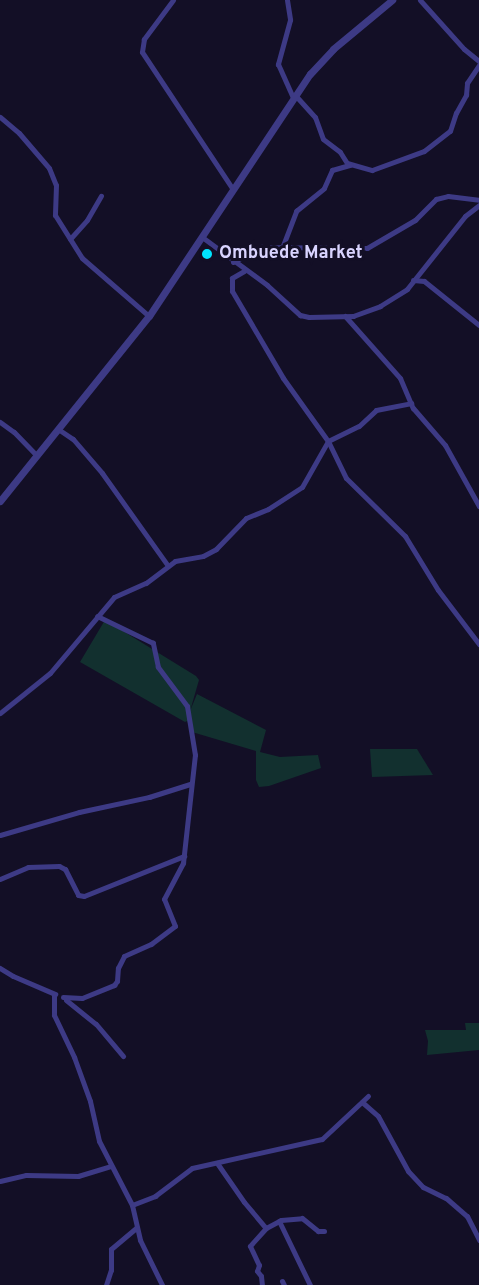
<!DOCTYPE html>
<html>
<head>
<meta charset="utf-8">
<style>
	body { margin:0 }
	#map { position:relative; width:479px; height:1285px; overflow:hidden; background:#130f26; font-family:Overpass,sans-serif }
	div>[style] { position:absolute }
	.green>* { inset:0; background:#12302f }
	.minor>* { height:5px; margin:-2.5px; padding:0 2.5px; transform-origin:2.5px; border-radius:2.5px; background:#3d3a85 }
	.tertiary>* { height:7px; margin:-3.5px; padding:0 3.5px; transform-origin:3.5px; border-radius:3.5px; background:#3d3a85 }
	.dots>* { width:16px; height:16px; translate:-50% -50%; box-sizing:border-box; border:3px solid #130f26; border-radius:50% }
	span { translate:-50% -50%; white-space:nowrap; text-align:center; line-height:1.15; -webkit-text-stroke:6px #130f26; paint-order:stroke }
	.poi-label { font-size:18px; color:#d9d4ff; font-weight:700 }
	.left { translate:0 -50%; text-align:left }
</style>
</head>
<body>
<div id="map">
	<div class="green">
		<div style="clip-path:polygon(105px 620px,196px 676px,199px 680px,190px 711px,197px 694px,266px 730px,260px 752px,280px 757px,318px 755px,321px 768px,269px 786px,259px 787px,256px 780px,256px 751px,192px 732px,187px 721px,185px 722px,80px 662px)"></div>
		<div style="clip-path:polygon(370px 749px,417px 749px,433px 775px,372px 777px)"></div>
		<div style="clip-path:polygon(465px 1023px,479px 1023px,479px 1050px,427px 1055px,428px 1041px,425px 1030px,466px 1030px)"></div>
	</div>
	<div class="minor">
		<div style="left:173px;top:0;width:49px;rotate:126.6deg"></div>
		<div style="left:144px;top:39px;width:13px;rotate:99deg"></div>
		<div style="left:142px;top:52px;width:163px;rotate:56.5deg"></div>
		<div style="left:287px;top:0;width:20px;rotate:81deg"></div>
		<div style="left:290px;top:20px;width:46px;rotate:105.3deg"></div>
		<div style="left:278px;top:64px;width:37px;rotate:66deg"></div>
		<div style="left:420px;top:0;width:66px;rotate:48.1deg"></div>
		<div style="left:464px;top:49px;width:19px;rotate:39deg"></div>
		<div style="left:295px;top:95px;width:30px;rotate:48deg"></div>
		<div style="left:315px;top:117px;width:23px;rotate:70deg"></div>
		<div style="left:323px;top:139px;width:21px;rotate:37deg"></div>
		<div style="left:340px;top:152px;width:13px;rotate:58deg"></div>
		<div style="left:347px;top:163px;width:26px;rotate:16deg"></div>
		<div style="left:372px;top:170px;width:55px;rotate:-20.1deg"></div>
		<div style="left:424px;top:151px;width:33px;rotate:-38deg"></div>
		<div style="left:450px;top:131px;width:19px;rotate:-72deg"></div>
		<div style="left:456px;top:113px;width:21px;rotate:-61deg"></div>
		<div style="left:466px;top:95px;width:12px;rotate:-85deg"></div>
		<div style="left:467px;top:83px;width:22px;rotate:-56deg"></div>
		<div style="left:0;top:117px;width:25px;rotate:40deg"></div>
		<div style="left:19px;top:133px;width:46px;rotate:49.4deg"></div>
		<div style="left:49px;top:168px;width:18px;rotate:68deg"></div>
		<div style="left:56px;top:185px;width:30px;rotate:92deg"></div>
		<div style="left:55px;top:215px;width:51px;rotate:57.9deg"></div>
		<div style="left:82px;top:258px;width:89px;rotate:40.9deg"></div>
		<div style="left:202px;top:237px;width:81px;rotate:36.4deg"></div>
		<div style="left:267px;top:285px;width:45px;rotate:42.3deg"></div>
		<div style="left:300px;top:315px;width:9px;rotate:13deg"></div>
		<div style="left:309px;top:317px;width:44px;rotate:-1.3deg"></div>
		<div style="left:353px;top:316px;width:29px;rotate:-20deg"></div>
		<div style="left:380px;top:306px;width:32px;rotate:-32deg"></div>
		<div style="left:407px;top:289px;width:93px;rotate:-51.5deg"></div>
		<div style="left:465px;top:216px;width:18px;rotate:-38deg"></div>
		<div style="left:70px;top:239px;width:25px;rotate:-48deg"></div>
		<div style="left:87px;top:220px;width:28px;rotate:-60deg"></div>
		<div style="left:282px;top:248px;width:40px;rotate:-69deg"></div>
		<div style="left:296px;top:211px;width:36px;rotate:-39deg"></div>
		<div style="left:324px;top:188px;width:20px;rotate:-66deg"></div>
		<div style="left:332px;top:170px;width:19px;rotate:-16deg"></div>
		<div style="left:233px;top:262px;width:32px;rotate:-28deg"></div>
		<div style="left:261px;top:247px;width:106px;rotate:0.5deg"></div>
		<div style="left:367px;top:248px;width:56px;rotate:-30.3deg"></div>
		<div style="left:415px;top:220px;width:30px;rotate:-45deg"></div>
		<div style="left:436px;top:199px;width:12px;rotate:-14deg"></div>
		<div style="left:448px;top:196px;width:31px;rotate:7deg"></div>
		<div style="left:244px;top:271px;width:14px;rotate:150deg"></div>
		<div style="left:232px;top:278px;width:13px;rotate:90deg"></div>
		<div style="left:232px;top:291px;width:101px;rotate:59.6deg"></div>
		<div style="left:283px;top:378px;width:77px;rotate:54.5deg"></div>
		<div style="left:328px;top:441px;width:41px;rotate:64.1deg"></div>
		<div style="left:346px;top:478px;width:83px;rotate:44.5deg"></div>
		<div style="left:405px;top:536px;width:63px;rotate:58.6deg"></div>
		<div style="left:438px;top:590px;width:68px;rotate:52.8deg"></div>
		<div style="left:413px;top:280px;width:11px;rotate:5deg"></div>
		<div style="left:424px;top:281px;width:70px;rotate:38.7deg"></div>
		<div style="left:345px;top:316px;width:83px;rotate:48.4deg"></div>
		<div style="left:400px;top:378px;width:33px;rotate:67deg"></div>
		<div style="left:413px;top:408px;width:49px;rotate:49.1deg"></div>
		<div style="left:445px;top:445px;width:70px;rotate:60.9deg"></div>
		<div style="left:0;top:422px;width:17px;rotate:36deg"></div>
		<div style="left:14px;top:432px;width:32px;rotate:46deg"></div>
		<div style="left:58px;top:429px;width:18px;rotate:34deg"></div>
		<div style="left:73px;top:439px;width:45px;rotate:49.5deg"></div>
		<div style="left:102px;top:473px;width:114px;rotate:54.6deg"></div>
		<div style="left:0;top:713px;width:64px;rotate:-38.7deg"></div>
		<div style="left:50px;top:673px;width:99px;rotate:-49.9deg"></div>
		<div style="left:114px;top:597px;width:35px;rotate:-24deg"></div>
		<div style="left:146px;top:583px;width:36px;rotate:-37deg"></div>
		<div style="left:175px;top:561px;width:28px;rotate:-10deg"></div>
		<div style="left:203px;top:556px;width:15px;rotate:-28deg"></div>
		<div style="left:216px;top:549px;width:43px;rotate:-45.9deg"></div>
		<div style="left:246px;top:518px;width:24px;rotate:-22deg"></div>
		<div style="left:268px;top:509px;width:40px;rotate:-32.9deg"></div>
		<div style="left:302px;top:487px;width:53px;rotate:-60.5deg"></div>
		<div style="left:328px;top:441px;width:34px;rotate:-26deg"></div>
		<div style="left:359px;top:426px;width:23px;rotate:-43deg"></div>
		<div style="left:376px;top:410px;width:36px;rotate:-11deg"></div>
		<div style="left:0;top:835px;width:82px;rotate:-16.2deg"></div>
		<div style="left:79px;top:812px;width:72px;rotate:-12.1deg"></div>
		<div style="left:149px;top:797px;width:43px;rotate:-17.6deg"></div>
		<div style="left:0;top:879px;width:30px;rotate:-23deg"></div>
		<div style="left:28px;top:867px;width:31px;rotate:-2deg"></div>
		<div style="left:59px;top:866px;width:7px;rotate:27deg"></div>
		<div style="left:65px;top:869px;width:29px;rotate:63deg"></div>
		<div style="left:78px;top:895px;width:6px;rotate:9deg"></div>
		<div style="left:84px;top:896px;width:108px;rotate:-21.8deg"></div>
		<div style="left:0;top:968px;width:15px;rotate:32deg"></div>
		<div style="left:13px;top:976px;width:46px;rotate:23.2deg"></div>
		<div style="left:54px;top:994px;width:21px;rotate:90deg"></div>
		<div style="left:54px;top:1015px;width:47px;rotate:64.5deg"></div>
		<div style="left:74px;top:1057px;width:47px;rotate:70deg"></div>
		<div style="left:90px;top:1101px;width:41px;rotate:77.3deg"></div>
		<div style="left:99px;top:1141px;width:72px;rotate:62.7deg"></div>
		<div style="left:132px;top:1205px;width:36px;rotate:77deg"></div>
		<div style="left:140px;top:1240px;width:50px;rotate:63.9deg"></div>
		<div style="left:63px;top:997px;width:19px;rotate:3deg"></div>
		<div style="left:82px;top:998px;width:35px;rotate:-22deg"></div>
		<div style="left:114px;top:985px;width:5px;rotate:-53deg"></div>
		<div style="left:117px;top:981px;width:13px;rotate:-86deg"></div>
		<div style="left:118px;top:968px;width:13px;rotate:-63deg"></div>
		<div style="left:124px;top:956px;width:30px;rotate:-24deg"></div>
		<div style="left:151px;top:944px;width:30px;rotate:-37deg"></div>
		<div style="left:175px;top:926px;width:29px;rotate:-112deg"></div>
		<div style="left:164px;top:899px;width:41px;rotate:-62.2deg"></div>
		<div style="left:183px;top:863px;width:109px;rotate:-83.7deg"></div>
		<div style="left:195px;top:755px;width:50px;rotate:-99.3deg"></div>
		<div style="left:187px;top:706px;width:49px;rotate:-126.6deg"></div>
		<div style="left:158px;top:667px;width:25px;rotate:-102deg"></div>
		<div style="left:153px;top:643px;width:62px;rotate:-154.3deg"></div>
		<div style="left:66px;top:1000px;width:38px;rotate:39deg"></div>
		<div style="left:96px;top:1024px;width:42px;rotate:49.8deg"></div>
		<div style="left:362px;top:1102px;width:21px;rotate:41deg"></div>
		<div style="left:378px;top:1116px;width:63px;rotate:61.4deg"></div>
		<div style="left:408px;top:1171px;width:22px;rotate:47deg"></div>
		<div style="left:423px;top:1187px;width:25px;rotate:26deg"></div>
		<div style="left:446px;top:1198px;width:28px;rotate:41deg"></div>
		<div style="left:467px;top:1216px;width:27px;rotate:63deg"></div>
		<div style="left:217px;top:1163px;width:47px;rotate:55.3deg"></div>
		<div style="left:244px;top:1202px;width:34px;rotate:50deg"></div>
		<div style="left:266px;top:1228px;width:24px;rotate:132deg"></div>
		<div style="left:250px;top:1246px;width:21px;rotate:65deg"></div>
		<div style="left:259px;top:1265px;width:6px;rotate:108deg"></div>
		<div style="left:257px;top:1271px;width:6px;rotate:51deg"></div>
		<div style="left:261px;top:1276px;width:9px;rotate:84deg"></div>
		<div style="left:0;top:1181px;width:27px;rotate:-13deg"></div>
		<div style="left:26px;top:1175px;width:52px;rotate:1.1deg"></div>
		<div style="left:78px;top:1176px;width:34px;rotate:-17deg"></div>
		<div style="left:132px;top:1205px;width:25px;rotate:-21deg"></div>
		<div style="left:155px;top:1196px;width:46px;rotate:-37.1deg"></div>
		<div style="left:192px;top:1168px;width:133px;rotate:-12.6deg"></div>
		<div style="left:322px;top:1139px;width:63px;rotate:-43.1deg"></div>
		<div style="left:279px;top:1221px;width:71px;rotate:64.2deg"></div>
		<div style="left:266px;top:1228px;width:17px;rotate:-28deg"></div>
		<div style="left:281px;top:1220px;width:21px;rotate:-5deg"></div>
		<div style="left:302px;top:1218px;width:21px;rotate:39deg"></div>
		<div style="left:318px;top:1231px;width:6px"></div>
		<div style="left:282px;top:1281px;width:4px;rotate:63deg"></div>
		<div style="left:106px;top:1285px;width:16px;rotate:-72deg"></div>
		<div style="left:111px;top:1270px;width:21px;rotate:-90deg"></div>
		<div style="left:111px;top:1249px;width:33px;rotate:-40deg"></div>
	</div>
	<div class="tertiary">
		<div style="left:0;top:501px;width:238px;rotate:-51.2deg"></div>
		<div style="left:149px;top:316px;width:291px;rotate:-56.4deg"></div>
		<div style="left:310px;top:74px;width:34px;rotate:-47deg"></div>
		<div style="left:333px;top:49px;width:77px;rotate:-39.7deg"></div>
	</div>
	<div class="dots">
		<div style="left:207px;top:254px;background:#00e5ff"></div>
	</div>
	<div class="poi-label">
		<span class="left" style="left:219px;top:254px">Ombuede Market</span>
	</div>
</div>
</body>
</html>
